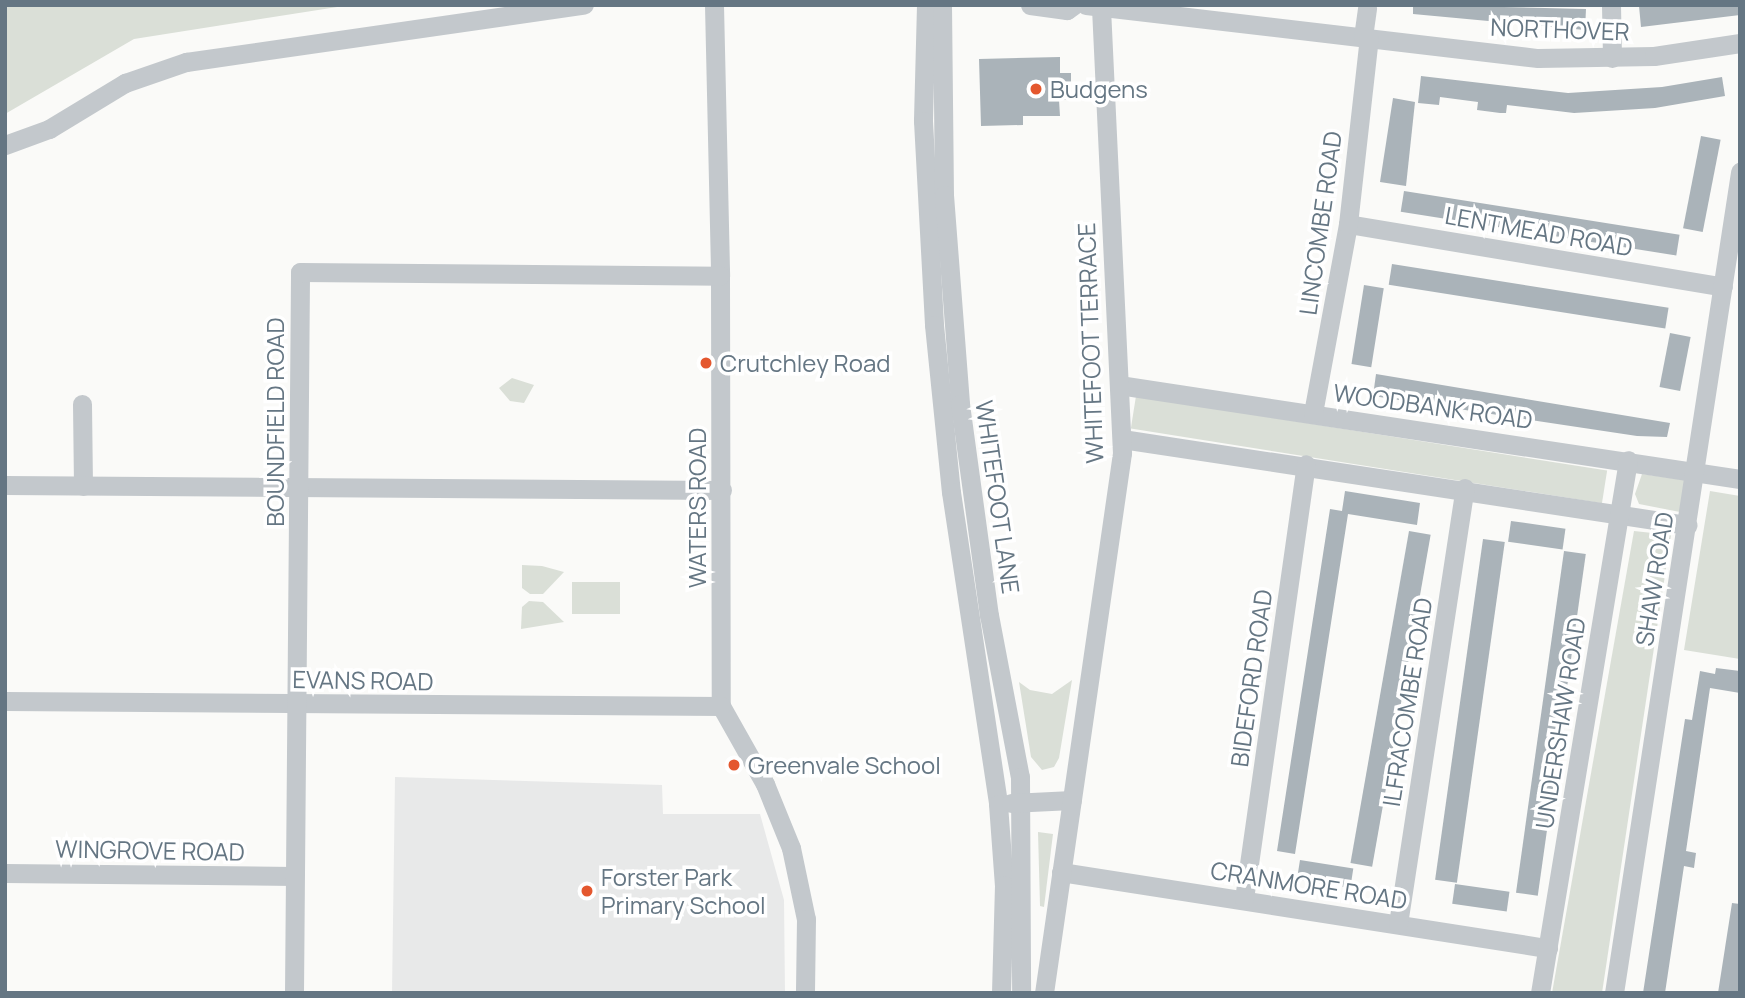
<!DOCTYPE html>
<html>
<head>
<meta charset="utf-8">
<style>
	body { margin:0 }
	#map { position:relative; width:1745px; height:998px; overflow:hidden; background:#fafaf8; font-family:Manrope,sans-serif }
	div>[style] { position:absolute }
	.built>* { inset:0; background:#e8e9e9 }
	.green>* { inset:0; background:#dadfd7; transform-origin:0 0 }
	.building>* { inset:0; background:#aab3b9; transform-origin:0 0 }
	.minor>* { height:19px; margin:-9.5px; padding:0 9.5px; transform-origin:9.5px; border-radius:9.5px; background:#c3c8cc }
	.dots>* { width:19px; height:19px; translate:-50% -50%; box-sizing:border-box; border:4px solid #fff; border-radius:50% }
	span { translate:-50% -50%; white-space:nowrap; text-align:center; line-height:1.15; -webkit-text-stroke:7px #fff; paint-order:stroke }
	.street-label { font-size:24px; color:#657683 }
	.poi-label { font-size:24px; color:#657683 }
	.left { translate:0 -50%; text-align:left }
	.frame { position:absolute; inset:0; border:7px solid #657683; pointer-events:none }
</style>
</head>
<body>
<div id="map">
	<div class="built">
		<div style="clip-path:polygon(395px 777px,662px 785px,663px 814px,760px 814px,784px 900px,785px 993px,392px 993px)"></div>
	</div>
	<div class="green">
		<div style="clip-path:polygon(5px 5px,350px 5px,134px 39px,5px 114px)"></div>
		<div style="clip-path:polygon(512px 378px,534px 385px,524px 403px,510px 401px,499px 388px)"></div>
		<div style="left:1136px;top:396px;width:477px;height:33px;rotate:9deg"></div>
		<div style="clip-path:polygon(1642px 474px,1685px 480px,1680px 512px,1639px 504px,1635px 494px)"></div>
		<div style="clip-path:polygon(1710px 491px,1740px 496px,1740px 659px,1684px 650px)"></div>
		<div style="clip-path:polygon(1634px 531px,1671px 535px,1602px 993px,1552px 993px)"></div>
		<div style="clip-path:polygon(522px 565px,542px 566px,564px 572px,543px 594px,530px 594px,522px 588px)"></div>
		<div style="left:572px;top:582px;width:48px;height:32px"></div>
		<div style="clip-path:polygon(529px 601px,543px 602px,564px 622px,521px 629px,522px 607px)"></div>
		<div style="clip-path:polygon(1072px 680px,1059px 758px,1054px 767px,1042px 770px,1031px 757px,1019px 682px,1030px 690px,1052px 694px)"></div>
		<div style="clip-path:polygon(1038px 832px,1053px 834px,1044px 907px,1040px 906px)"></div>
	</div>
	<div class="building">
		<div style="clip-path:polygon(1413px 5px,1586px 9px,1585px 30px,1413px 14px)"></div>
		<div style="clip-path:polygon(1740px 5px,1740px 15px,1641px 27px,1639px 6px)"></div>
		<div style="clip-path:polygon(1060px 57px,1060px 73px,1071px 73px,1071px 99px,1059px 100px,1060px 116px,1023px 116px,1023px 125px,981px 126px,979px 59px)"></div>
		<div style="clip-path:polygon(1421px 76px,1568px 93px,1662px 87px,1722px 77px,1725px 96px,1655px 108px,1574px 113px,1507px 105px,1506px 113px,1500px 113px,1477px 110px,1478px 102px,1440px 97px,1439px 105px,1418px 103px)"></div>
		<div style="clip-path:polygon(1393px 98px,1415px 102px,1406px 186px,1380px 182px)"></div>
		<div style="left:1701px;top:136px;width:20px;height:94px;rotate:11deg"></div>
		<div style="left:1404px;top:191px;width:279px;height:21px;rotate:9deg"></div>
		<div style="left:1392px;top:264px;width:280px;height:21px;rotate:9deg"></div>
		<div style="left:1364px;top:285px;width:20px;height:80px;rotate:9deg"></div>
		<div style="left:1670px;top:333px;width:21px;height:55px;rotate:11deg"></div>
		<div style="clip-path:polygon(1376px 374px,1670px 423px,1667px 437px,1637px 436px,1373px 396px)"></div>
		<div style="clip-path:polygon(1345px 491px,1420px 503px,1417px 525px,1348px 514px,1295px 854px,1277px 851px,1330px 509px,1342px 511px)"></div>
		<div style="left:1511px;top:521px;width:55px;height:21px;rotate:8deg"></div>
		<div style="left:1409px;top:531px;width:22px;height:337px;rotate:10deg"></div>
		<div style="left:1483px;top:539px;width:22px;height:344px;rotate:8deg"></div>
		<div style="left:1564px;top:551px;width:22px;height:345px;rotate:8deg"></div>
		<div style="clip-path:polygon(1716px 668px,1740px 671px,1740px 693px,1710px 688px,1686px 851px,1696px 853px,1694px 868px,1684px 866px,1665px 993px,1643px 993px,1685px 719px,1692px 720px,1700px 671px,1715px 674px)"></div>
		<div style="left:1300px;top:860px;width:54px;height:20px;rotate:9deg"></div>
		<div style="left:1455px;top:884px;width:55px;height:20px;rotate:8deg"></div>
		<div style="clip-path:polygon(1732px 903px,1740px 904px,1740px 993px,1718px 993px)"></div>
	</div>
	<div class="minor">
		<div style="left:714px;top:5px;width:271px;rotate:88.7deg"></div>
		<div style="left:720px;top:276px;width:430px;rotate:89.9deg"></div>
		<div style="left:721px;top:706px;width:90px;rotate:60.6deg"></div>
		<div style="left:765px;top:784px;width:69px;rotate:67.9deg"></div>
		<div style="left:791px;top:848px;width:73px;rotate:78.1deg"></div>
		<div style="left:806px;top:919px;width:74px;rotate:90.8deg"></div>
		<div style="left:926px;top:5px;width:116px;rotate:91.5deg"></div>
		<div style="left:923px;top:121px;width:204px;rotate:86.9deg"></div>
		<div style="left:934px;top:325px;width:168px;rotate:84.2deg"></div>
		<div style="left:951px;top:492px;width:316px;rotate:81.4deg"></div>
		<div style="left:998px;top:804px;width:81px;rotate:85.8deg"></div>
		<div style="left:1004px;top:885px;width:108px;rotate:91.6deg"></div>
		<div style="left:942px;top:5px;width:190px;rotate:89.4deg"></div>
		<div style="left:944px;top:195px;width:210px;rotate:85.6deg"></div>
		<div style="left:960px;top:404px;width:213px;rotate:82.2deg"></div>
		<div style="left:989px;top:615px;width:165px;rotate:79.2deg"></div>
		<div style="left:1020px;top:777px;width:216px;rotate:89.7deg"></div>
		<div style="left:1030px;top:5px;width:37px;rotate:8deg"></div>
		<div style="left:1067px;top:10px;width:9px;rotate:-36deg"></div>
		<div style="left:1086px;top:5px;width:455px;rotate:6.7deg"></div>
		<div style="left:1538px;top:58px;width:116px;rotate:-1deg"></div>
		<div style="left:1654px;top:56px;width:87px;rotate:-8.6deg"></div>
		<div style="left:1611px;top:5px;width:53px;rotate:88.9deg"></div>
		<div style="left:1363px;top:37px;width:29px;rotate:-82deg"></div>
		<div style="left:5px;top:145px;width:47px;rotate:-20deg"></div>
		<div style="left:49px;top:129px;width:89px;rotate:-31.2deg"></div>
		<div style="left:125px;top:83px;width:65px;rotate:-19deg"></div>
		<div style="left:186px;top:62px;width:402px;rotate:-8.2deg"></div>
		<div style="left:1348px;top:224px;width:380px;rotate:9.5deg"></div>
		<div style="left:1119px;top:385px;width:628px;rotate:8.61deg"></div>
		<div style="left:82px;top:404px;width:82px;rotate:89.3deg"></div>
		<div style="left:1313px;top:413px;width:192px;rotate:-79.5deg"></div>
		<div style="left:1348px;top:224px;width:187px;rotate:-83.6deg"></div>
		<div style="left:1122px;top:439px;width:572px;rotate:8.65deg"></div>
		<div style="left:5px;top:485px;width:717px;rotate:0.4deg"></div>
		<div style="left:5px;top:701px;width:716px;rotate:0.4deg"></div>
		<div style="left:1011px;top:803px;width:61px;rotate:-2.8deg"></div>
		<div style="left:1061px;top:872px;width:493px;rotate:8.9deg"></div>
		<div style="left:5px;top:873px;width:289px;rotate:0.6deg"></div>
		<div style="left:1244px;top:899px;width:439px;rotate:-81.9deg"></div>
		<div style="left:1398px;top:924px;width:441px;rotate:-81.3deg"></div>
		<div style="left:294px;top:993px;width:721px;rotate:-89.52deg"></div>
		<div style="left:300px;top:272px;width:420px;rotate:0.5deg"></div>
		<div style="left:1044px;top:993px;width:546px;rotate:-81.78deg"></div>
		<div style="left:1122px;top:453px;width:448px;rotate:-92.7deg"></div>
		<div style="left:1540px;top:993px;width:540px;rotate:-80.62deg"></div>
		<div style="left:1614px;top:993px;width:831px;rotate:-81.27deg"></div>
	</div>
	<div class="dots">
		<div style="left:1036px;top:89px;background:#e4572e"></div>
		<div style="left:706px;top:363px;background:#e4572e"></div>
		<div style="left:734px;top:765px;background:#e4572e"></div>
		<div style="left:587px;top:891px;background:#e4572e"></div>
	</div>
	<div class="street-label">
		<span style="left:1560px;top:29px;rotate:2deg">NORTHOVER</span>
		<span style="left:1320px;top:223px;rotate:-82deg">LINCOMBE ROAD</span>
		<span style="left:1539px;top:231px;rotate:10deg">LENTMEAD ROAD</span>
		<span style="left:1090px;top:343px;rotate:-92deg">WHITEFOOT TERRACE</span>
		<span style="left:1433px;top:406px;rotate:8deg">WOODBANK ROAD</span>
		<span style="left:275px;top:422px;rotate:-90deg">BOUNDFIELD ROAD</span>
		<span style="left:998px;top:497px;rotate:82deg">WHITEFOOT LANE</span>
		<span style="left:697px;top:508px;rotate:-90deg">WATERS ROAD</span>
		<span style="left:1654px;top:579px;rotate:-81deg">SHAW ROAD</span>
		<span style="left:1251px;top:678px;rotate:-82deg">BIDEFORD ROAD</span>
		<span style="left:363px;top:680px;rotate:1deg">EVANS ROAD</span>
		<span style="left:1407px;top:702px;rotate:-81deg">ILFRACOMBE ROAD</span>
		<span style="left:1560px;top:723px;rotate:-81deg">UNDERSHAW ROAD</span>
		<span style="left:150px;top:850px;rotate:1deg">WINGROVE ROAD</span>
		<span style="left:1309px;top:885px;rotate:9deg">CRANMORE ROAD</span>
	</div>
	<div class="poi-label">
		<span class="left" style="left:1050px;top:89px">Budgens</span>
		<span class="left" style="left:720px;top:363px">Crutchley Road</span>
		<span class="left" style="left:748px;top:765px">Greenvale School</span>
		<span class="left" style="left:601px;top:891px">Forster Park<br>Primary School</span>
	</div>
	<div class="frame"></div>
</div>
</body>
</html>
